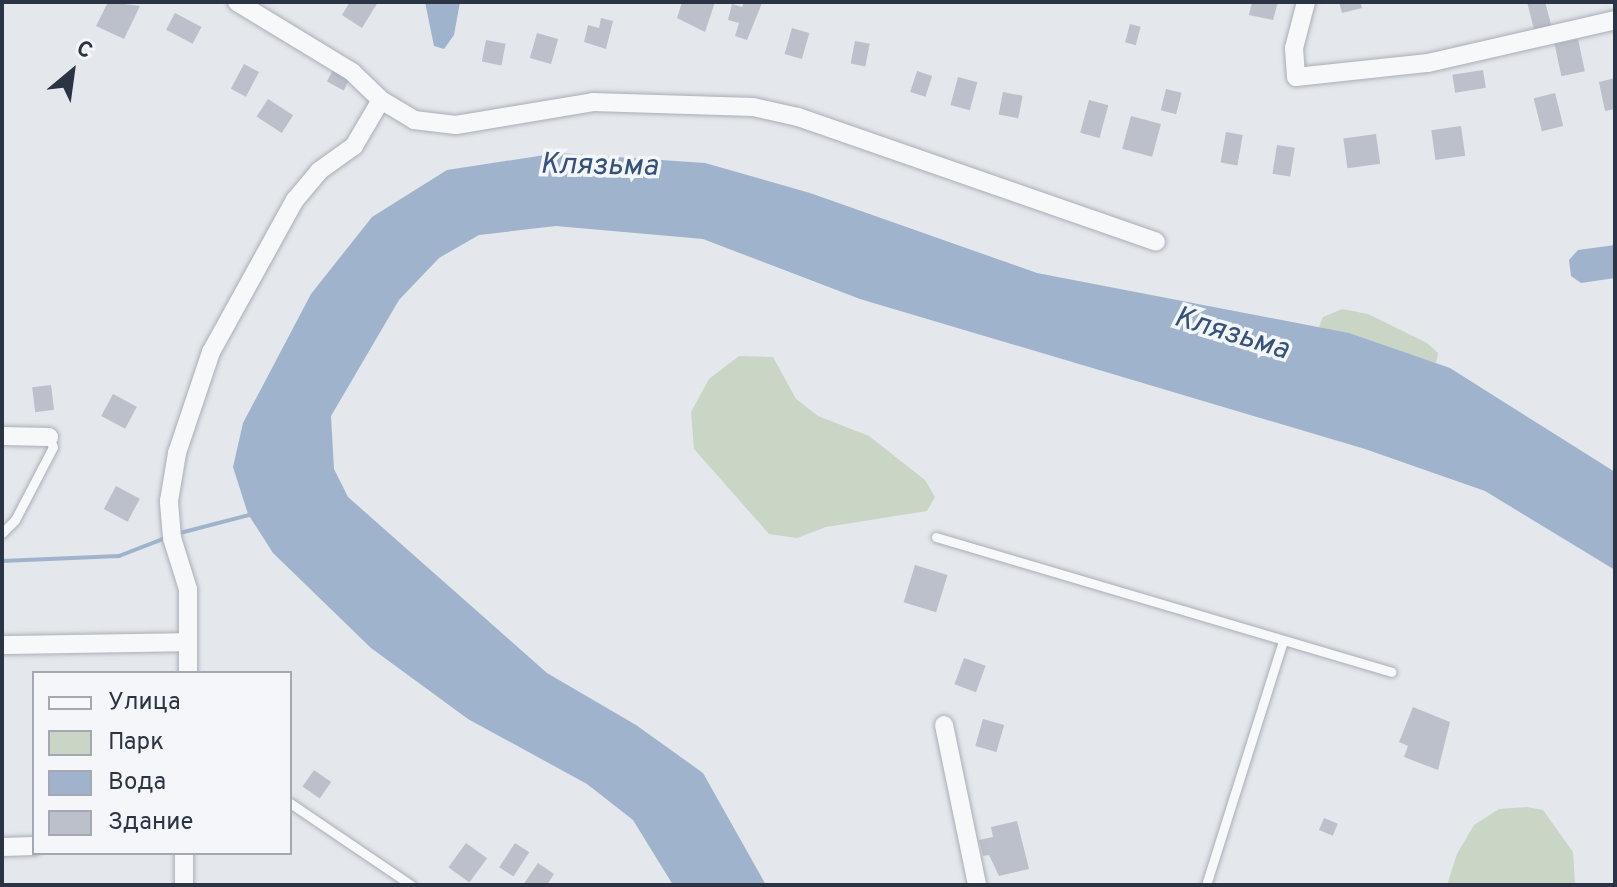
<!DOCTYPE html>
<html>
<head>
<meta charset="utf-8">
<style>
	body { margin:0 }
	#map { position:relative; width:1617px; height:887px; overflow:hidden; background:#e4e7ec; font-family:Overpass,sans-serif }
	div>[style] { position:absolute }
	.green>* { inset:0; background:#c9d6c5 }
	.water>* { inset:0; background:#9fb4cc }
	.stream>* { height:4px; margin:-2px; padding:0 2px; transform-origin:2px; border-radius:2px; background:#9fb4cc }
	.building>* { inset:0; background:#bbc0ca; transform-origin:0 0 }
	.roads { filter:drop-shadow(0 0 2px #a9aeb7) drop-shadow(0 0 2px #a9aeb7) }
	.lane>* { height:9px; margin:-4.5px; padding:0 4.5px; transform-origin:4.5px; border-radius:4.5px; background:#f7f8fa }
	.street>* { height:18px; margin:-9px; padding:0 9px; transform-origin:9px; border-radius:9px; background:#f7f8fa }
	span { translate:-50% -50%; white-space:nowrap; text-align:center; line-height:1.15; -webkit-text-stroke:7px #f4f6f9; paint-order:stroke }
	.water-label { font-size:30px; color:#34527a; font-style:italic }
	.frame { position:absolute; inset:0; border:4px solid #2b3445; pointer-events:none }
	.legend { position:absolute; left:32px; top:671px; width:260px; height:184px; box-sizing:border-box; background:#f4f6f9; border:2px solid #a4a8b1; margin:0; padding:10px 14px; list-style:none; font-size:24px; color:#2b3445 }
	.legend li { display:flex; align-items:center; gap:16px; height:40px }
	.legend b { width:40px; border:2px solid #a4a8b1 }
	.north { position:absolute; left:32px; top:32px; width:80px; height:80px; -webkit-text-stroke:6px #f4f6f9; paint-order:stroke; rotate:29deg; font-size:22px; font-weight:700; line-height:32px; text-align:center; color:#2b3445 }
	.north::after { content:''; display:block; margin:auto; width:28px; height:36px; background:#2b3445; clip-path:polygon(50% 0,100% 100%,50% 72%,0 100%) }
</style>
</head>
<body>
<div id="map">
	<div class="green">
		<div style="clip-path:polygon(1342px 309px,1368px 314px,1427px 343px,1438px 353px,1436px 363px,1319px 327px,1323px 317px)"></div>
		<div style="clip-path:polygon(739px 356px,773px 357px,796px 399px,818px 416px,869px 436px,925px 480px,935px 497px,927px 511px,826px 527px,797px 538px,769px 534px,694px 449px,691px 412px,709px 379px)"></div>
		<div style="clip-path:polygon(1527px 807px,1543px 810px,1573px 852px,1575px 885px,1447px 885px,1457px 854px,1474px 825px,1499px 809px)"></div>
	</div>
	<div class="water">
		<div style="clip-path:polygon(425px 2px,460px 2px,454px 35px,444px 49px,434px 46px)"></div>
		<div style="clip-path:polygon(558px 153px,705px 163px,810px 193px,1037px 273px,1349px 333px,1450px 368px,1615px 472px,1615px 570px,1485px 491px,1365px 449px,860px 299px,703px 239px,556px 226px,479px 235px,439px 258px,399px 300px,331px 416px,334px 469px,348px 497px,547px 673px,636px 725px,703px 773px,766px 885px,673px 885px,633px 820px,587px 784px,468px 719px,371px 648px,273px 553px,248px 514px,233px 467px,243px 423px,311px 294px,372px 217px,447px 170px)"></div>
		<div style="clip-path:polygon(1615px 245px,1615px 278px,1581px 283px,1571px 276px,1569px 260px,1578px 250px)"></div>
	</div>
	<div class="stream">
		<div style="left:176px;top:534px;width:80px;rotate:-14.6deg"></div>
		<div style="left:2px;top:561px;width:117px;rotate:-2.4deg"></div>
		<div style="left:119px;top:556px;width:53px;rotate:-21.2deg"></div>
	</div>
	<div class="building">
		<div style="clip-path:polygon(108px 2px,140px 6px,124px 39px,96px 26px)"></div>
		<div style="clip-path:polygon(350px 2px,378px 2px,362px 28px,342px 15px)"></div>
		<div style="clip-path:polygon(682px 2px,715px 2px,705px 32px,677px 18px)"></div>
		<div style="clip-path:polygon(744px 2px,762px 3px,747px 40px,735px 36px,739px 23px,728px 20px,732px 4px,742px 7px)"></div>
		<div style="clip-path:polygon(1252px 2px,1278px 2px,1273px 20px,1249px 15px)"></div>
		<div style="clip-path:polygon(1339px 2px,1360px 2px,1362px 8px,1342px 13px)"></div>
		<div style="clip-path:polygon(1527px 2px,1545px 2px,1552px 28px,1535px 33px)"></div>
		<div style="left:175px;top:13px;width:30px;height:19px;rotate:28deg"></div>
		<div style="clip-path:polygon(601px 18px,613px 21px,606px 49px,584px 42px,588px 25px,599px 28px)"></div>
		<div style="left:1130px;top:24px;width:11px;height:19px;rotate:15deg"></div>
		<div style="left:792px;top:28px;width:18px;height:27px;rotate:16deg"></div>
		<div style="left:537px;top:33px;width:22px;height:26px;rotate:16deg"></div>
		<div style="left:1578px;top:39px;width:33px;height:24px;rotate:78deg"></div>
		<div style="left:486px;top:40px;width:20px;height:22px;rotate:11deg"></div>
		<div style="left:855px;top:41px;width:15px;height:23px;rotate:11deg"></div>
		<div style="left:244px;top:64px;width:17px;height:28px;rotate:28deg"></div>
		<div style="left:333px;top:70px;width:19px;height:13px;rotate:28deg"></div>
		<div style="left:1483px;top:70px;width:18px;height:31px;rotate:81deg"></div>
		<div style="left:917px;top:71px;width:16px;height:22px;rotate:18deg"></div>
		<div style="left:958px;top:77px;width:20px;height:29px;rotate:15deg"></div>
		<div style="clip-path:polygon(1615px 78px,1615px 109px,1605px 111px,1599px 82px)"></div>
		<div style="left:1166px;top:89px;width:16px;height:22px;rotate:14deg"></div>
		<div style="left:1003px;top:92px;width:20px;height:23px;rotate:11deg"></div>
		<div style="left:1555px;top:93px;width:34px;height:22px;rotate:76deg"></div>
		<div style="left:268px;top:99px;width:30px;height:21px;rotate:33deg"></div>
		<div style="left:1089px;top:100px;width:20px;height:34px;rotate:15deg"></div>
		<div style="left:1131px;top:116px;width:31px;height:34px;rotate:15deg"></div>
		<div style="left:1461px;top:126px;width:30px;height:30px;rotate:82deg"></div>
		<div style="left:1226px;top:132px;width:17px;height:31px;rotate:10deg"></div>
		<div style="left:1376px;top:134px;width:30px;height:33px;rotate:82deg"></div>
		<div style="left:1277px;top:145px;width:18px;height:29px;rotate:9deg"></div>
		<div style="left:51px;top:385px;width:25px;height:19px;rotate:83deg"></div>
		<div style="left:113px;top:394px;width:27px;height:25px;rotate:28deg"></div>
		<div style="left:116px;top:486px;width:27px;height:26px;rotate:28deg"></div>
		<div style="left:915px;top:565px;width:34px;height:39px;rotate:17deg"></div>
		<div style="left:964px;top:658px;width:23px;height:28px;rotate:20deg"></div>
		<div style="clip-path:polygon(1413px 707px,1450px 722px,1438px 770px,1404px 757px,1408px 746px,1399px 742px)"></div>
		<div style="left:983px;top:719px;width:22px;height:28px;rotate:16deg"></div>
		<div style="left:314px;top:770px;width:21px;height:20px;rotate:35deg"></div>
		<div style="left:1324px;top:818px;width:15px;height:13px;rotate:23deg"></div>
		<div style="clip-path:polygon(1017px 821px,1029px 869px,999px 876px,989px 855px,983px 856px,979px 840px,993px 837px,991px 827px)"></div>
		<div style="left:466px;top:843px;width:26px;height:30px;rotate:36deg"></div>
		<div style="left:515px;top:843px;width:17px;height:29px;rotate:33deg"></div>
		<div style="clip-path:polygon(538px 863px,554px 874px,547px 885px,523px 885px)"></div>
	</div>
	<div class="roads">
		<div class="lane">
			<div style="left:2px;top:533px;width:18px;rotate:-45deg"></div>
			<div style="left:15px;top:520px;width:82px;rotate:-62.5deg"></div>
			<div style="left:53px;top:447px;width:11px;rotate:-112deg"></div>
			<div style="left:936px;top:537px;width:475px;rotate:16.5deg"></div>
			<div style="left:290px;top:803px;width:146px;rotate:34.1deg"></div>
			<div style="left:1206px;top:885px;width:256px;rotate:-72.5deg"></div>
		</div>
		<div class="street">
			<div style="left:237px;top:2px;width:135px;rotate:31.3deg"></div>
			<div style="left:352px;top:72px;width:40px;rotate:44deg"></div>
			<div style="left:381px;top:100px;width:39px;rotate:31deg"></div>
			<div style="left:414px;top:120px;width:42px;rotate:6.8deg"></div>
			<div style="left:456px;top:125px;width:139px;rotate:-9.5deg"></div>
			<div style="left:593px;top:102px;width:160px;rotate:1.8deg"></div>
			<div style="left:753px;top:107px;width:46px;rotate:12.5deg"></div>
			<div style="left:798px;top:117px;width:379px;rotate:19.2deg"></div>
			<div style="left:1306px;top:2px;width:48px;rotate:104.6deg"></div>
			<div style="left:1294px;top:48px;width:29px;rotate:86deg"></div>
			<div style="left:1296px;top:77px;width:133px;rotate:-6.1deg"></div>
			<div style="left:1428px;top:63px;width:192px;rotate:-12.9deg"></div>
			<div style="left:2px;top:436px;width:47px;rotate:1.2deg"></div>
			<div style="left:172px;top:537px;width:36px;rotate:-95deg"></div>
			<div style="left:169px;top:501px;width:49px;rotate:-80.5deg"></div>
			<div style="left:177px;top:453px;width:107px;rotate:-71.4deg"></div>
			<div style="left:211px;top:352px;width:174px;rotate:-61.1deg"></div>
			<div style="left:295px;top:200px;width:38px;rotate:-50deg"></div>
			<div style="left:319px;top:171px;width:43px;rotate:-35.5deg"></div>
			<div style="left:354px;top:146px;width:53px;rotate:-59.6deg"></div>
			<div style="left:172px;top:538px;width:53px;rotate:72.6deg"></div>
			<div style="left:188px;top:589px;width:84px;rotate:90deg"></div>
			<div style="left:2px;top:645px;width:186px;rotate:-0.9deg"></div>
			<div style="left:944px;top:725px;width:163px;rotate:78.3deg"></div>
			<div style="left:2px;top:847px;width:32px;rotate:-2deg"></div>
			<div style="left:184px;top:885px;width:32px;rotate:-90deg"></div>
		</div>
	</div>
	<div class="water-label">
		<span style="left:599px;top:167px;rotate:1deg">Клязьма</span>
		<span style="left:1231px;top:335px;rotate:17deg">Клязьма</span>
	</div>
	<div class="frame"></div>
	<ul class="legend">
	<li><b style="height:10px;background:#f7f8fa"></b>Улица</li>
	<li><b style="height:22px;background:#c9d6c5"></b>Парк</li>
	<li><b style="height:22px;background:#9fb4cc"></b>Вода</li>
	<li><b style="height:22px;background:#bbc0ca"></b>Здание</li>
	</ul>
	<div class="north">С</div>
</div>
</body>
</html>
